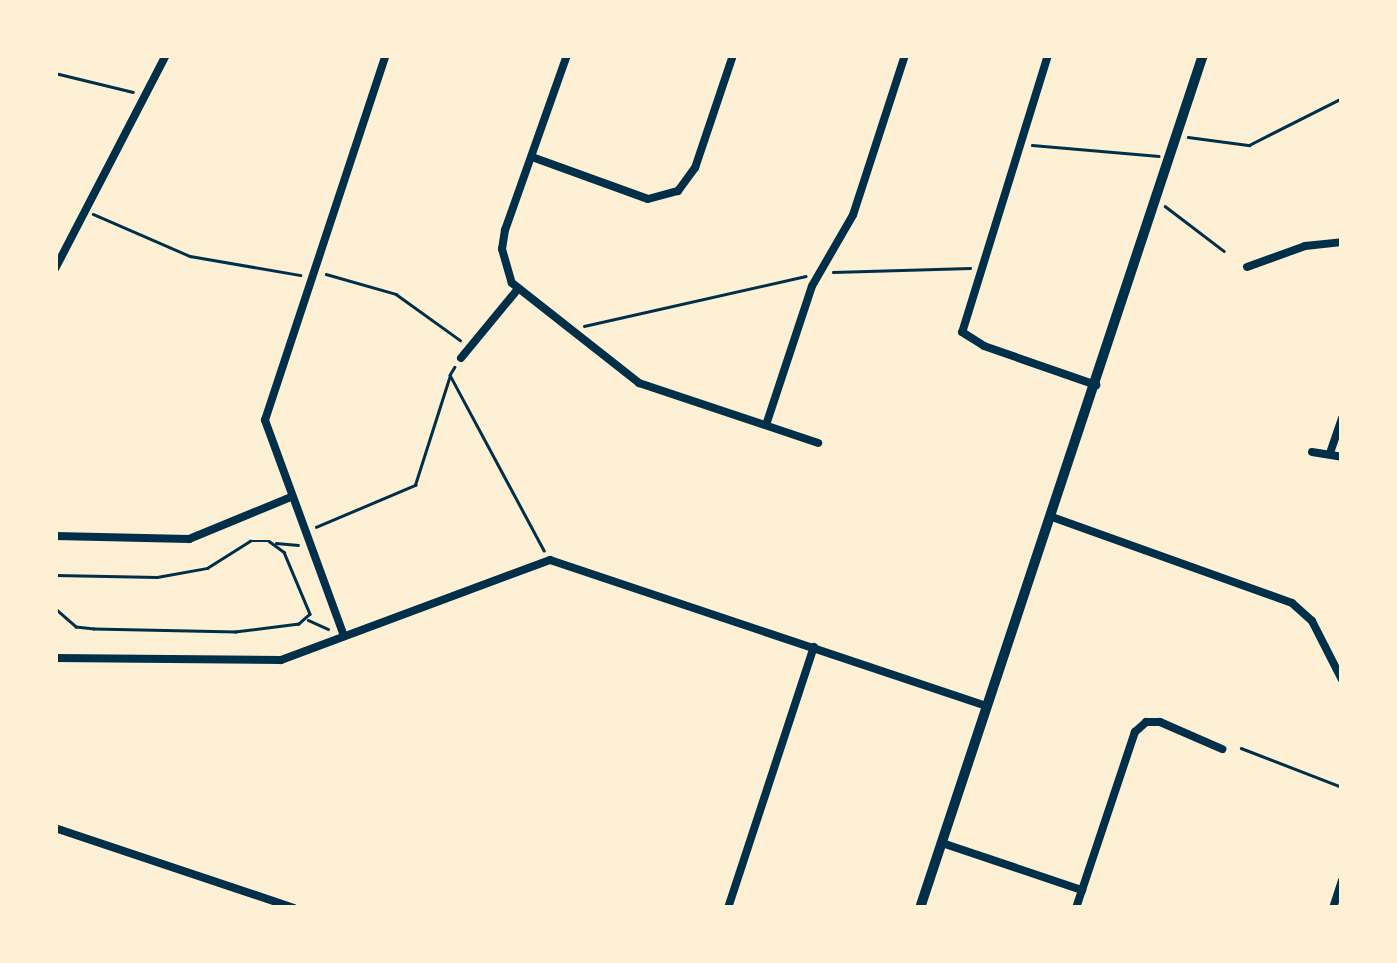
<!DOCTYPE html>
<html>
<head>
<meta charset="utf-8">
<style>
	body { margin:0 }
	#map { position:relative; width:1397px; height:963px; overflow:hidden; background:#fdf0d5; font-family:"Source Serif 4",serif }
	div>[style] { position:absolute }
	.path>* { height:2.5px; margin:-1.25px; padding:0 1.25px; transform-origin:1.25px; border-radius:1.25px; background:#003049 }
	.minor>* { height:8px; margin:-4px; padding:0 4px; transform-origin:4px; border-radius:4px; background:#003049 }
	.tertiary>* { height:10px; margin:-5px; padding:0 5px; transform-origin:5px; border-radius:5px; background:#003049 }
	span { translate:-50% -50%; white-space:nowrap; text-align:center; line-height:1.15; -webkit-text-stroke:10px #fdf0d5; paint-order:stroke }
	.frame { position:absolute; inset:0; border:58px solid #fdf0d5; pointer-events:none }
</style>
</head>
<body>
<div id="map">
	<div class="path">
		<div style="left:55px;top:73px;width:80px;rotate:13.7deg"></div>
		<div style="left:1188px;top:137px;width:62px;rotate:7.5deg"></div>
		<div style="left:1249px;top:145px;width:104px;rotate:-26.8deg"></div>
		<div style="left:1032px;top:145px;width:127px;rotate:5deg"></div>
		<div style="left:1165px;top:206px;width:74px;rotate:37.3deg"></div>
		<div style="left:93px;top:214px;width:106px;rotate:23.4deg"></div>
		<div style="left:190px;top:256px;width:112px;rotate:9.8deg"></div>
		<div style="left:833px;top:272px;width:137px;rotate:-1.7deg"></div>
		<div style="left:326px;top:274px;width:73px;rotate:15.9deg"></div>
		<div style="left:396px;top:294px;width:79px;rotate:35.7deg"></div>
		<div style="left:584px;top:326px;width:227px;rotate:-12.7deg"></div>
		<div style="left:455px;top:367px;width:9px;rotate:122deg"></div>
		<div style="left:450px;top:375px;width:199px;rotate:61.8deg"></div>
		<div style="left:316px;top:527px;width:108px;rotate:-23deg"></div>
		<div style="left:415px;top:485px;width:115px;rotate:-72.3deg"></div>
		<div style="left:276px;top:543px;width:22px;rotate:5deg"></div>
		<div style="left:55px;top:575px;width:102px;rotate:1.1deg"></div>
		<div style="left:157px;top:577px;width:51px;rotate:-10.2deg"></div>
		<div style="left:207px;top:568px;width:51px;rotate:-32.1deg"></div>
		<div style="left:250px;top:541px;width:19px"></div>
		<div style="left:269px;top:541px;width:19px;rotate:36deg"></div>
		<div style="left:284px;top:552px;width:67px;rotate:67.2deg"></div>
		<div style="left:310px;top:614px;width:15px;rotate:138deg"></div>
		<div style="left:299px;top:624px;width:64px;rotate:172.8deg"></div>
		<div style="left:236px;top:632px;width:142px;rotate:-178.8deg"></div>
		<div style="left:94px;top:629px;width:18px;rotate:-174deg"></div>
		<div style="left:76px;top:627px;width:28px;rotate:-139deg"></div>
		<div style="left:55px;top:587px;width:20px;rotate:90deg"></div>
		<div style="left:308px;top:620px;width:22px;rotate:24deg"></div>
		<div style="left:1241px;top:748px;width:108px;rotate:21.1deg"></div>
	</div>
	<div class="minor">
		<div style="left:567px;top:55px;width:186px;rotate:109.5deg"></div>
		<div style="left:505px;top:230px;width:19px;rotate:99deg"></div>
		<div style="left:502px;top:249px;width:35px;rotate:74deg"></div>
		<div style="left:512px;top:283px;width:162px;rotate:38.2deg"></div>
		<div style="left:639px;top:383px;width:189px;rotate:18.5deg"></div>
		<div style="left:1048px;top:55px;width:290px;rotate:107.2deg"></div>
		<div style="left:962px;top:332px;width:26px;rotate:32deg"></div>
		<div style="left:984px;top:346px;width:119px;rotate:19.2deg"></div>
		<div style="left:532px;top:157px;width:123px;rotate:19.9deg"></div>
		<div style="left:648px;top:199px;width:31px;rotate:-15deg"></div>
		<div style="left:678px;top:191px;width:29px;rotate:-54deg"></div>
		<div style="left:695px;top:168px;width:119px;rotate:-71.4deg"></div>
		<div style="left:1247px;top:267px;width:62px;rotate:-19.9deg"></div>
		<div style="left:1305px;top:246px;width:37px;rotate:-6deg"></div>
		<div style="left:55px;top:269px;width:241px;rotate:-62.6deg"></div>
		<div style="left:461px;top:358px;width:88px;rotate:-50.5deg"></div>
		<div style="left:766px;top:425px;width:146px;rotate:-71.7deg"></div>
		<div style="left:812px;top:286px;width:82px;rotate:-60deg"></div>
		<div style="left:853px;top:215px;width:168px;rotate:-72deg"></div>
		<div style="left:1312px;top:452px;width:30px;rotate:9deg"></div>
		<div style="left:1330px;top:453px;width:37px;rotate:-71deg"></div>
		<div style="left:1052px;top:517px;width:255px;rotate:19.7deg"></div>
		<div style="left:1292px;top:603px;width:27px;rotate:42deg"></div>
		<div style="left:1312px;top:621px;width:66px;rotate:63deg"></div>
		<div style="left:55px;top:536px;width:134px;rotate:1.3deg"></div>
		<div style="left:189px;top:539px;width:110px;rotate:-22.4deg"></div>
		<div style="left:344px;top:636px;width:230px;rotate:-110.1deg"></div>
		<div style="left:265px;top:420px;width:385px;rotate:-71.7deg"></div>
		<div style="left:55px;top:658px;width:226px;rotate:0.5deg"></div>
		<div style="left:281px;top:660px;width:287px;rotate:-20.4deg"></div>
		<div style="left:550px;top:560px;width:461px;rotate:18.5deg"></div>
		<div style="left:55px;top:828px;width:252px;rotate:18.5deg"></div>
		<div style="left:942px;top:843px;width:148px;rotate:18.6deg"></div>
		<div style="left:728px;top:908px;width:275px;rotate:-71.8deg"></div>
		<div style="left:1076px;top:908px;width:186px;rotate:-71.5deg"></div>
		<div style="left:1135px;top:732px;width:15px;rotate:-42deg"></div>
		<div style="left:1146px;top:722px;width:14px"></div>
		<div style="left:1160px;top:722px;width:68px;rotate:23.5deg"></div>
		<div style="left:1333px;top:908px;width:29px;rotate:-72deg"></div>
	</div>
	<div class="tertiary">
		<div style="left:920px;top:908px;width:899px;rotate:-71.65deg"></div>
	</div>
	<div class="frame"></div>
</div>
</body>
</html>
